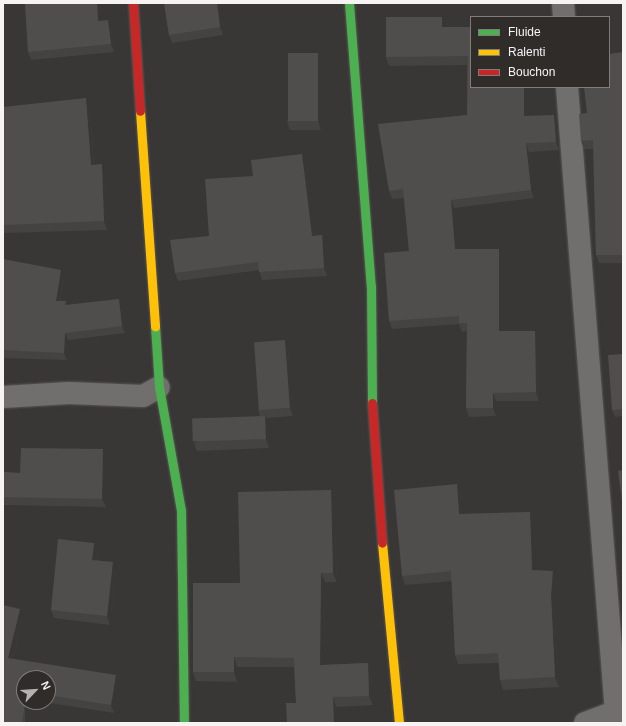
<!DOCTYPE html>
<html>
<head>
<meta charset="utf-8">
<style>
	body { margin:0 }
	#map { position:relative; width:626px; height:726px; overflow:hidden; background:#393735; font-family:Arial,sans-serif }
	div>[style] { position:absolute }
	.roads { filter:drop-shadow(0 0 1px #585554) drop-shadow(0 0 1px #585554) }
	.street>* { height:22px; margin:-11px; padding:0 11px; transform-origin:11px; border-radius:11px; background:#716f6e }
	.fast>* { height:9px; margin:-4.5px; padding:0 4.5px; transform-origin:4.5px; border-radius:4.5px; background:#4caf50 }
	.slow>* { height:9px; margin:-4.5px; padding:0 4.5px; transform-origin:4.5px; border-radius:4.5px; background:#ffc107 }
	.jam>* { height:9px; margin:-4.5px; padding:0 4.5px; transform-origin:4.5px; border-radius:4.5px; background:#c62828 }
	.wall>* { inset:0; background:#454341 }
	.shaded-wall>* { inset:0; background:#383735; transform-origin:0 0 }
	.building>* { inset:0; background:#504e4c; transform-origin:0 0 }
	span { translate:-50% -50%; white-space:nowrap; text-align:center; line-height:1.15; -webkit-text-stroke:3.5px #302c2a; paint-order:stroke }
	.frame { position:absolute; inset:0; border:4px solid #f6f3f2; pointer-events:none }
	.legend { position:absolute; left:470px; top:16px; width:140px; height:72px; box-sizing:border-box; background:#302c2a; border:1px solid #7f7c7a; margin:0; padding:5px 7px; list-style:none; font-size:12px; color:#f6f3f2 }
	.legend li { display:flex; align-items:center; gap:8px; height:20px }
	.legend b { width:20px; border:1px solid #7f7c7a }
	.north { position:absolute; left:16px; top:670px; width:40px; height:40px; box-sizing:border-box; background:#302c2a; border:1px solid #7f7c7a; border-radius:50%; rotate:65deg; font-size:11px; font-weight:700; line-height:16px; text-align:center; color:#f6f3f2 }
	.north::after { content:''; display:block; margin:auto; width:14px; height:18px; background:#b4b1b0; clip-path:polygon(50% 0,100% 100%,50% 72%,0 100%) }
</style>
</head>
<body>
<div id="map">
	<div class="roads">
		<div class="street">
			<div style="left:563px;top:3px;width:14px;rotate:86deg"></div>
			<div style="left:567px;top:87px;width:627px;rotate:85.52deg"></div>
			<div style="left:3px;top:397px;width:66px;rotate:-3.5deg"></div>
			<div style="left:69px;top:393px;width:74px;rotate:2.3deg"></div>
			<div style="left:143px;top:396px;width:18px;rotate:-29deg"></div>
			<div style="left:585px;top:723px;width:40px;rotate:-20.2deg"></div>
		</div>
		<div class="fast">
			<div style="left:349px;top:3px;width:284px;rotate:85.6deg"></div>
			<div style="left:371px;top:286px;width:117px;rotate:89.5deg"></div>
			<div style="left:155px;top:326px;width:61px;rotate:86.2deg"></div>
			<div style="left:159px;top:387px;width:125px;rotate:79.9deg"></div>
			<div style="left:181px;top:510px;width:213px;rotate:89.2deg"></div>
		</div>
		<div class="slow">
			<div style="left:140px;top:111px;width:216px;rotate:86deg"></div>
			<div style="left:382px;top:543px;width:181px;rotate:84.6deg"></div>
		</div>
		<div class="jam">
			<div style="left:133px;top:3px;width:108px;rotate:86.3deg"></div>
			<div style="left:372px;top:403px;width:140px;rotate:85.9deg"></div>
		</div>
	</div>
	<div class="wall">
		<div style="clip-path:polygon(25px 3px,99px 3px,100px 21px,111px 28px,114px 52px,31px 60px,28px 52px)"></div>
		<div style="clip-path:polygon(164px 3px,219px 3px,223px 35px,172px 43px,169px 35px)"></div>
		<div style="clip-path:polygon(445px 25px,445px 27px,527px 87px,527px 116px,557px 123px,559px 150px,529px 152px,534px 198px,454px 208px,457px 249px,502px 257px,502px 331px,535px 331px,538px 339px,539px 401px,496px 401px,496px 416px,469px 417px,466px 408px,467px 331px,462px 332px,459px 324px,392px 329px,389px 321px,409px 251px,404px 198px,392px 199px,389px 191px,467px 115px,467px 65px,389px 66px,386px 57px)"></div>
		<div style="clip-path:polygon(623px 52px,623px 281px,622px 279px,623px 263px,599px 263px,596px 255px,593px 149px,584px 149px,581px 141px,587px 113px)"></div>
		<div style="clip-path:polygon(318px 53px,321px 61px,321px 130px,290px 130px,287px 121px)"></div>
		<div style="clip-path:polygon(90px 106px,94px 165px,105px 173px,107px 230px,3px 233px,3px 107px)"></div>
		<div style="clip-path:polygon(305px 162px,314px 236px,322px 235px,325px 243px,327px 276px,262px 280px,259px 270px,178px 281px,175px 273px,209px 236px,253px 176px)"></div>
		<div style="clip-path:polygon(3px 259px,64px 278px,60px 301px,67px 305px,122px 307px,125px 333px,68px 340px,67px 360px,3px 358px)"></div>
		<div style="clip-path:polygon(288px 349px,293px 416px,266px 418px,268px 424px,269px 448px,197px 451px,194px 443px,260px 416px,258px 410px)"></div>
		<div style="clip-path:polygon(623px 354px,623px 416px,615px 417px,612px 410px)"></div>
		<div style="clip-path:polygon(106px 457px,106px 507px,3px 505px,3px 472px,20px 473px)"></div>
		<div style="clip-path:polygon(457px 484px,460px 494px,462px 514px,530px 512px,534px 522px,535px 570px,557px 580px,554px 605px,559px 687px,503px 690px,500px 680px,499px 663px,458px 664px,455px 655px,452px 581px,405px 585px,402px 576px)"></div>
		<div style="clip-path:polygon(331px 490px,334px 500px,337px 582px,325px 582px,324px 665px,368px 663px,371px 672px,373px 705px,336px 707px,296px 703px,294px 667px,237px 667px,237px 682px,196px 681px,193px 672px,240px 583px)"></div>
		<div style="clip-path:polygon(94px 543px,97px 551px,96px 560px,116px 570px,110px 625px,54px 618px,51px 610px)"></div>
		<div style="clip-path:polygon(3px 605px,23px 617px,13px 659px,119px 683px,114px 713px,44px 702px,48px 702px,48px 678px,24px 678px,24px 702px,29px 702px,26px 723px,3px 723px)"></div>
	</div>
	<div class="shaded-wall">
		<div style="clip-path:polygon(97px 3px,99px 3px,101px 29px,98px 21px)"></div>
		<div style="clip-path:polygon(217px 3px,219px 3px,223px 35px,220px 27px)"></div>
		<div style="clip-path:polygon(442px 17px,445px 25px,445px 35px,442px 27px)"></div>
		<div style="clip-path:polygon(108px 20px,111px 28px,114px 52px,111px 44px)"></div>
		<div style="clip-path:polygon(318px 53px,321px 61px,321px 130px,318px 121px)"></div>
		<div style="clip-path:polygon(524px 87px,527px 87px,527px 125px,524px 116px)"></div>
		<div style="clip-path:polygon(86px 98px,90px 106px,94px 173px,91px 165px)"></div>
		<div style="clip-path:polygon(554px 115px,557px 123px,559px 150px,556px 142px)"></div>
		<div style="clip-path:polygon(526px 143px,529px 152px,534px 198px,531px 190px)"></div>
		<div style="clip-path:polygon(302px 154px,305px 162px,315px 244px,312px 236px)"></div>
		<div style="clip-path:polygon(102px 164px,105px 173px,107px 230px,104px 221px)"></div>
		<div style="clip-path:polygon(451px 200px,454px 208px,458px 257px,455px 249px)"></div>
		<div style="clip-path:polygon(322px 235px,325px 243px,327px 276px,324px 268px)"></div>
		<div style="clip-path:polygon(499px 249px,502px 257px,502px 339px,499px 331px)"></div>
		<div style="clip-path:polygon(61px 270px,64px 278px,58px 308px,56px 301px)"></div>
		<div style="clip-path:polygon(119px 299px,122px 307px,125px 333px,122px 326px)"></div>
		<div style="clip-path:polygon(535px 331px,538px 339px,539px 401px,536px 392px)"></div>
		<div style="clip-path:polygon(65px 333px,68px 340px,67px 360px,64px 353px)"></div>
		<div style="clip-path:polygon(285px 340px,288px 349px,293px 416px,290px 408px)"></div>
		<div style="clip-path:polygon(493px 393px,496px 401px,496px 416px,493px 408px)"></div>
		<div style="clip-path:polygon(265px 416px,268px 424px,269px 448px,266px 439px)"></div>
		<div style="clip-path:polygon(103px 449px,106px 457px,106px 507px,102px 499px)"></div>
		<div style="clip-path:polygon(457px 484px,460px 494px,463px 524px,459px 514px)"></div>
		<div style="clip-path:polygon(331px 490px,334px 500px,337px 582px,333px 573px)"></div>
		<div style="clip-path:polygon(530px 512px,534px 522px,536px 580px,532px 570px)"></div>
		<div style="clip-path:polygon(94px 543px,97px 551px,95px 568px,92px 560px)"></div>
		<div style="clip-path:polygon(113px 562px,116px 570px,110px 625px,107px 616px)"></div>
		<div style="clip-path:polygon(553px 571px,557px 580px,554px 605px,559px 687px,555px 677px,551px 595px)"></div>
		<div style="clip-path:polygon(321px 573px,325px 582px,324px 674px,320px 665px)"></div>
		<div style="clip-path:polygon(20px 609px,23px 617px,11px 666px,8px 658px)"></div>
		<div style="clip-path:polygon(234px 657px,237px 667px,237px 682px,234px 672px)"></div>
		<div style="clip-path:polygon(368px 663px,371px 672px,373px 705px,369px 696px)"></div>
		<div style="clip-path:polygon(116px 675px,119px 683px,114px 713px,111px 705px)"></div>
		<div style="clip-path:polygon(333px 697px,336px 707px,337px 723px,334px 723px)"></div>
		<div style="left:25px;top:702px;width:4px;height:21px"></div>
	</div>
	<div class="building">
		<div style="clip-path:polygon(25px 3px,97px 3px,98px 21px,108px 20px,111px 44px,28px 52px)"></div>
		<div style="clip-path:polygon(164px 3px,217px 3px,220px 27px,169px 35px)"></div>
		<div style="clip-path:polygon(386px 17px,442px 17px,442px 27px,471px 27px,471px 87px,524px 87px,524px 116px,554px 115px,556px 142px,526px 143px,531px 190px,451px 200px,455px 249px,499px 249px,499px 331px,535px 331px,536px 392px,493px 393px,493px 408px,466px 408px,467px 323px,459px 323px,459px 316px,389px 321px,384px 253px,409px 251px,403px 189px,389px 191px,378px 124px,467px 115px,468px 56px,386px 57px)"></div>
		<div style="clip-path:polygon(623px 52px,623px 279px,622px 279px,623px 255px,596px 255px,593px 140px,581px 141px,579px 114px,587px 113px,584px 87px,609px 87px,609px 54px)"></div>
		<div style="left:288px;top:53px;width:30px;height:68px"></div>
		<div style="clip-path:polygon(86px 98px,91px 165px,102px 164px,104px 221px,3px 225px,3px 107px)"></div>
		<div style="clip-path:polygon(302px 154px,312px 236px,322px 235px,324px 268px,259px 272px,258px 262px,175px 273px,170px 240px,209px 236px,205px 179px,253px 176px,251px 160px)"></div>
		<div style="clip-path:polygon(3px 259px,61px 270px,56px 301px,66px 301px,65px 305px,119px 299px,122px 326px,65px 333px,64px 353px,3px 350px)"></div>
		<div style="left:285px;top:340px;width:68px;height:31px;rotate:86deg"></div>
		<div style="clip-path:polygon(623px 354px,623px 409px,612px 410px,608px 355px)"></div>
		<div style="left:265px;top:416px;width:23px;height:73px;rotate:88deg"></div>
		<div style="clip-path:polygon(21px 448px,103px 449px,102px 499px,3px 497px,3px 472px,20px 473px)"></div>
		<div style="clip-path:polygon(623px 470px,623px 508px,618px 471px)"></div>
		<div style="clip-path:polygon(457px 484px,459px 514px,530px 512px,532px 570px,553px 571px,551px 595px,555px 677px,500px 680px,498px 653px,455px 655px,451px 571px,402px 576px,394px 490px)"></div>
		<div style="clip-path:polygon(331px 490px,333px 573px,321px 573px,320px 665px,368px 663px,369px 696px,333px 697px,334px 723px,287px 723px,286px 703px,296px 703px,294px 658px,234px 657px,234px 672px,193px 672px,193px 583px,240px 583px,238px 492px)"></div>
		<div style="clip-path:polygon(58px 539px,94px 543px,92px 560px,113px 562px,107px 616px,51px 610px)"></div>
		<div style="clip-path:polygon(3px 605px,20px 609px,8px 658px,116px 675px,111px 705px,48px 695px,48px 678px,24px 678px,24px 702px,25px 702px,22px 723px,3px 723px)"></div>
	</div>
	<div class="frame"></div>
	<ul class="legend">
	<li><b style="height:5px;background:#4caf50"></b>Fluide</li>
	<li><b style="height:5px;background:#ffc107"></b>Ralenti</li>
	<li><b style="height:5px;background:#c62828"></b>Bouchon</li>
	</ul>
	<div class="north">N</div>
</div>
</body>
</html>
